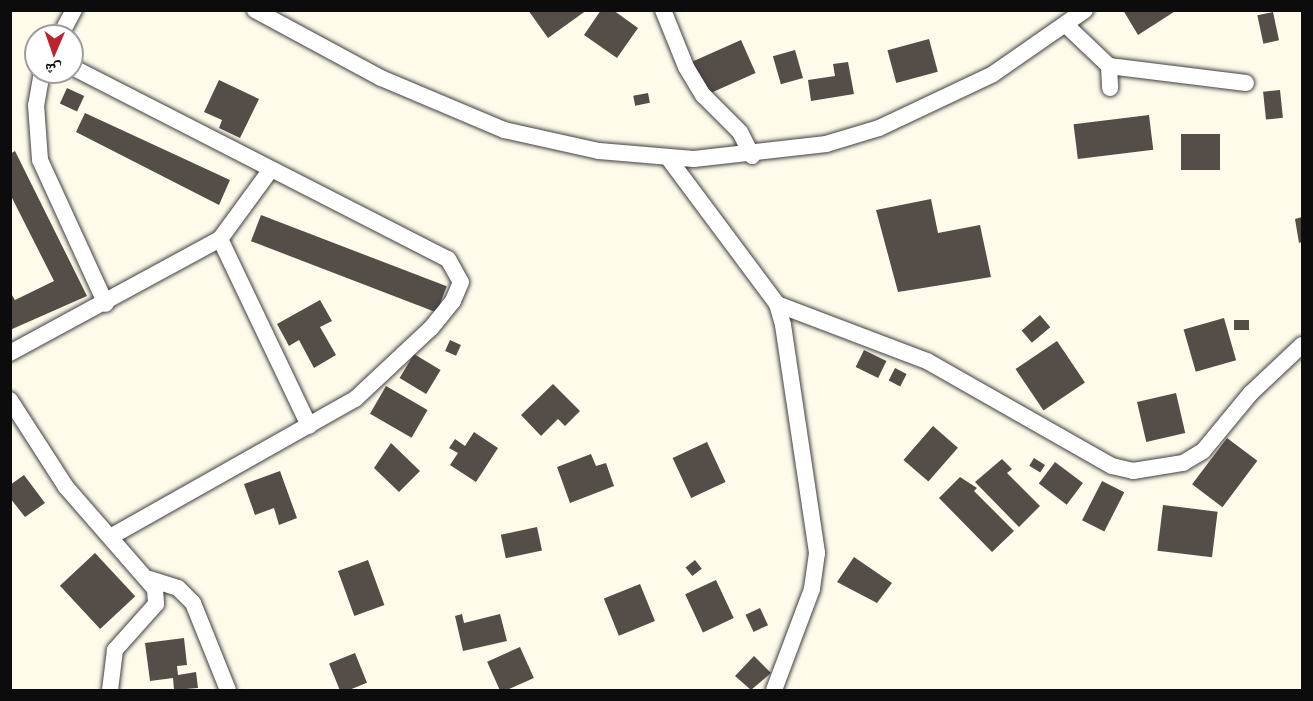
<!DOCTYPE html>
<html>
<head>
<meta charset="utf-8">
<style>
	body { margin:0 }
	#map { position:relative; width:1313px; height:701px; overflow:hidden; background:#fffbeb; font-family:"Source Serif 4","Noto Naskh Arabic",serif }
	div>[style] { position:absolute }
	.building>* { inset:0; background:#554d48; transform-origin:0 0 }
	.roads { filter:drop-shadow(0 0 2px #3f3f3f) drop-shadow(0 0 2px #3f3f3f) }
	.minor>* { height:16px; margin:-8px; padding:0 8px; transform-origin:8px; border-radius:8px; background:#fff }
	span { translate:-50% -50%; white-space:nowrap; text-align:center; line-height:1.15; -webkit-text-stroke:6px #fff; paint-order:stroke }
	.frame { position:absolute; inset:0; border:12px solid #0c0c0c; pointer-events:none }
	.north { position:absolute; left:24px; top:24px; width:60px; height:60px; box-sizing:border-box; background:#fff; border:2px solid #9e9e9e; border-radius:50%; rotate:182deg; font-size:16px; font-weight:700; line-height:24px; text-align:center; color:#0c0c0c }
	.north::after { content:''; display:block; margin:auto; width:21px; height:27px; background:#bd232e; clip-path:polygon(50% 0,100% 100%,50% 72%,0 100%) }
</style>
</head>
<body>
<div id="map">
	<div class="building">
		<div style="clip-path:polygon(528px 10px,587px 10px,548px 38px)"></div>
		<div style="clip-path:polygon(601px 10px,613px 10px,638px 28px,617px 58px,584px 35px)"></div>
		<div style="clip-path:polygon(1123px 10px,1177px 10px,1138px 35px)"></div>
		<div style="left:1273px;top:12px;width:29px;height:16px;rotate:78deg"></div>
		<div style="left:929px;top:39px;width:34px;height:43px;rotate:75deg"></div>
		<div style="left:741px;top:40px;width:36px;height:56px;rotate:66deg"></div>
		<div style="left:795px;top:50px;width:29px;height:23px;rotate:74deg"></div>
		<div style="clip-path:polygon(848px 62px,854px 94px,811px 101px,808px 80px,835px 76px,833px 64px)"></div>
		<div style="clip-path:polygon(219px 80px,259px 99px,240px 138px,219px 128px,222px 120px,204px 112px)"></div>
		<div style="left:67px;top:88px;width:19px;height:17px;rotate:25deg"></div>
		<div style="left:1280px;top:90px;width:28px;height:17px;rotate:84deg"></div>
		<div style="left:648px;top:93px;width:10px;height:15px;rotate:79deg"></div>
		<div style="clip-path:polygon(85px 113px,230px 180px,219px 205px,76px 132px)"></div>
		<div style="left:1149px;top:115px;width:35px;height:76px;rotate:83deg"></div>
		<div style="left:1220px;top:134px;width:36px;height:39px;rotate:90deg"></div>
		<div style="clip-path:polygon(15px 151px,87px 296px,10px 330px,10px 292px,15px 300px,54px 281px,10px 194px,10px 154px)"></div>
		<div style="clip-path:polygon(931px 199px,938px 233px,980px 225px,991px 277px,898px 292px,876px 210px)"></div>
		<div style="left:261px;top:215px;width:199px;height:28px;rotate:21deg"></div>
		<div style="clip-path:polygon(1302px 217px,1302px 242px,1299px 243px,1295px 219px)"></div>
		<div style="clip-path:polygon(320px 300px,332px 321px,320px 327px,336px 355px,314px 368px,299px 340px,289px 346px,277px 324px)"></div>
		<div style="left:1040px;top:315px;width:16px;height:24px;rotate:50deg"></div>
		<div style="left:1224px;top:318px;width:44px;height:42px;rotate:74deg"></div>
		<div style="left:1249px;top:320px;width:10px;height:15px;rotate:90deg"></div>
		<div style="left:450px;top:340px;width:12px;height:12px;rotate:24deg"></div>
		<div style="left:1057px;top:341px;width:50px;height:50px;rotate:56deg"></div>
		<div style="left:864px;top:350px;width:25px;height:19px;rotate:26deg"></div>
		<div style="left:414px;top:354px;width:31px;height:28px;rotate:31deg"></div>
		<div style="left:895px;top:368px;width:13px;height:14px;rotate:27deg"></div>
		<div style="clip-path:polygon(553px 384px,580px 411px,565px 426px,558px 419px,541px 436px,521px 415px)"></div>
		<div style="left:386px;top:386px;width:48px;height:32px;rotate:30deg"></div>
		<div style="left:1176px;top:393px;width:41px;height:40px;rotate:77deg"></div>
		<div style="left:933px;top:426px;width:33px;height:45px;rotate:41deg"></div>
		<div style="clip-path:polygon(474px 432px,498px 448px,476px 482px,450px 465px,458px 453px,449px 448px,455px 439px,465px 446px)"></div>
		<div style="left:1227px;top:438px;width:38px;height:58px;rotate:37deg"></div>
		<div style="left:707px;top:442px;width:44px;height:38px;rotate:65deg"></div>
		<div style="clip-path:polygon(391px 443px,420px 471px,399px 492px,374px 468px)"></div>
		<div style="clip-path:polygon(591px 454px,596px 466px,606px 463px,614px 486px,570px 503px,557px 467px)"></div>
		<div style="left:1034px;top:458px;width:13px;height:9px;rotate:32deg"></div>
		<div style="clip-path:polygon(1002px 459px,1012px 469px,1007px 473px,1040px 506px,1019px 527px,975px 482px)"></div>
		<div style="left:1055px;top:462px;width:35px;height:27px;rotate:37deg"></div>
		<div style="clip-path:polygon(280px 471px,297px 518px,279px 525px,274px 508px,255px 515px,244px 484px)"></div>
		<div style="clip-path:polygon(24px 475px,45px 503px,25px 517px,10px 498px,10px 485px)"></div>
		<div style="clip-path:polygon(960px 477px,977px 488px,974px 491px,1014px 531px,992px 552px,939px 498px)"></div>
		<div style="left:1102px;top:481px;width:25px;height:44px;rotate:27deg"></div>
		<div style="left:1163px;top:505px;width:55px;height:46px;rotate:7deg"></div>
		<div style="left:537px;top:527px;width:24px;height:37px;rotate:78deg"></div>
		<div style="left:95px;top:553px;width:59px;height:48px;rotate:47deg"></div>
		<div style="clip-path:polygon(854px 557px,892px 583px,877px 603px,837px 582px)"></div>
		<div style="left:368px;top:560px;width:48px;height:32px;rotate:70deg"></div>
		<div style="left:695px;top:560px;width:11px;height:12px;rotate:52deg"></div>
		<div style="left:716px;top:580px;width:42px;height:34px;rotate:65deg"></div>
		<div style="left:640px;top:584px;width:40px;height:39px;rotate:68deg"></div>
		<div style="left:760px;top:608px;width:19px;height:16px;rotate:65deg"></div>
		<div style="clip-path:polygon(462px 614px,464px 623px,500px 614px,507px 641px,463px 651px,455px 616px)"></div>
		<div style="clip-path:polygon(184px 638px,187px 665px,177px 666px,178px 675px,196px 672px,198px 688px,174px 690px,173px 678px,150px 681px,145px 643px)"></div>
		<div style="left:520px;top:647px;width:34px;height:36px;rotate:66deg"></div>
		<div style="left:355px;top:653px;width:32px;height:28px;rotate:68deg"></div>
		<div style="clip-path:polygon(754px 656px,771px 673px,751px 690px,735px 676px)"></div>
	</div>
	<div class="roads">
		<div class="minor">
			<div style="left:255px;top:10px;width:143px;rotate:28.4deg"></div>
			<div style="left:381px;top:78px;width:134px;rotate:22.9deg"></div>
			<div style="left:504px;top:130px;width:97px;rotate:12.5deg"></div>
			<div style="left:599px;top:151px;width:95px;rotate:4.8deg"></div>
			<div style="left:694px;top:159px;width:133px;rotate:-6.5deg"></div>
			<div style="left:826px;top:144px;width:55px;rotate:-16.8deg"></div>
			<div style="left:879px;top:128px;width:126px;rotate:-25.3deg"></div>
			<div style="left:993px;top:74px;width:112px;rotate:-34.8deg"></div>
			<div style="left:663px;top:10px;width:61px;rotate:68deg"></div>
			<div style="left:686px;top:67px;width:33px;rotate:59deg"></div>
			<div style="left:703px;top:95px;width:52px;rotate:45deg"></div>
			<div style="left:740px;top:132px;width:27px;rotate:63deg"></div>
			<div style="left:1067px;top:26px;width:58px;rotate:43.6deg"></div>
			<div style="left:1109px;top:66px;width:22px;rotate:87deg"></div>
			<div style="left:60px;top:36px;width:30px;rotate:-62deg"></div>
			<div style="left:1109px;top:66px;width:138px;rotate:7.1deg"></div>
			<div style="left:72px;top:67px;width:422px;rotate:27.1deg"></div>
			<div style="left:448px;top:259px;width:26px;rotate:61deg"></div>
			<div style="left:461px;top:282px;width:21px;rotate:113deg"></div>
			<div style="left:453px;top:301px;width:35px;rotate:129deg"></div>
			<div style="left:431px;top:328px;width:104px;rotate:136.9deg"></div>
			<div style="left:355px;top:399px;width:281px;rotate:150.6deg"></div>
			<div style="left:42px;top:72px;width:34px;rotate:100deg"></div>
			<div style="left:36px;top:105px;width:55px;rotate:85.8deg"></div>
			<div style="left:40px;top:160px;width:158px;rotate:65.4deg"></div>
			<div style="left:669px;top:159px;width:181px;rotate:53.3deg"></div>
			<div style="left:777px;top:304px;width:22px;rotate:74deg"></div>
			<div style="left:783px;top:325px;width:231px;rotate:81.5deg"></div>
			<div style="left:817px;top:553px;width:36px;rotate:98deg"></div>
			<div style="left:812px;top:589px;width:108px;rotate:110.6deg"></div>
			<div style="left:220px;top:239px;width:207px;rotate:64.5deg"></div>
			<div style="left:777px;top:304px;width:160px;rotate:20.8deg"></div>
			<div style="left:927px;top:361px;width:213px;rotate:29.6deg"></div>
			<div style="left:1112px;top:466px;width:22px;rotate:13deg"></div>
			<div style="left:1133px;top:471px;width:51px;rotate:-9.1deg"></div>
			<div style="left:1183px;top:463px;width:23px;rotate:-31deg"></div>
			<div style="left:1203px;top:451px;width:75px;rotate:-50.4deg"></div>
			<div style="left:1251px;top:393px;width:70px;rotate:-43.3deg"></div>
			<div style="left:10px;top:353px;width:239px;rotate:-28.5deg"></div>
			<div style="left:220px;top:239px;width:83px;rotate:-53.8deg"></div>
			<div style="left:10px;top:400px;width:103px;rotate:57.2deg"></div>
			<div style="left:66px;top:487px;width:135px;rotate:48.9deg"></div>
			<div style="left:155px;top:589px;width:15px;rotate:86deg"></div>
			<div style="left:156px;top:604px;width:62px;rotate:131.7deg"></div>
			<div style="left:115px;top:650px;width:40px;rotate:97.1deg"></div>
			<div style="left:150px;top:579px;width:29px;rotate:18deg"></div>
			<div style="left:178px;top:588px;width:21px;rotate:45deg"></div>
			<div style="left:193px;top:603px;width:94px;rotate:68.1deg"></div>
		</div>
	</div>
	<div class="frame"></div>
	<div class="north">ش</div>
</div>
</body>
</html>
